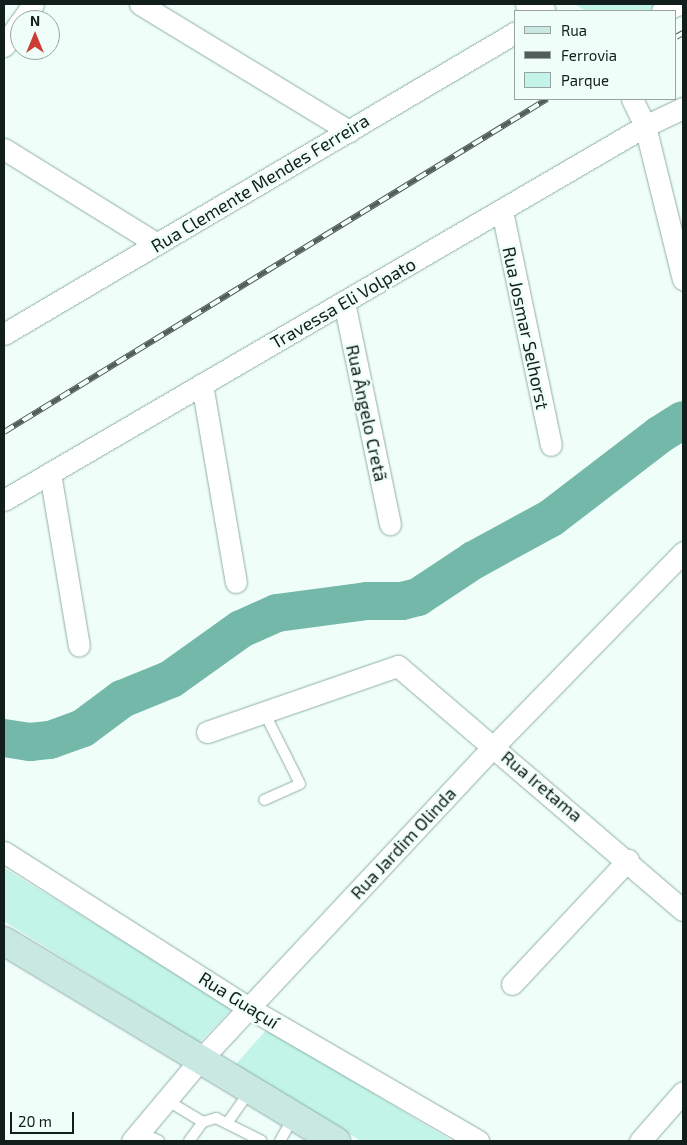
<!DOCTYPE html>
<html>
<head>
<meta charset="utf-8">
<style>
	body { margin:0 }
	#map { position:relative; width:687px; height:1145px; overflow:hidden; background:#f0fefa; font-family:"Exo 2",sans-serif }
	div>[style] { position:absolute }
	.green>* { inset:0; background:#c2f4e8 }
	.river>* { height:38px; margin:-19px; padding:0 19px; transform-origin:19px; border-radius:19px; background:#73b8a8 }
	.roads { filter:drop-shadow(0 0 1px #8eafa7) drop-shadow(0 0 1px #8eafa7) }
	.service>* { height:10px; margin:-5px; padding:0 5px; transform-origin:5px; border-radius:5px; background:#fff }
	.minor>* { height:21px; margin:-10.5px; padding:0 10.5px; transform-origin:10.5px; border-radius:10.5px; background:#fff }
	.tertiary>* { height:26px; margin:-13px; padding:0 13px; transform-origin:13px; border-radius:13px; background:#fff }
	.secondary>* { height:28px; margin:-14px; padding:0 14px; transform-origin:14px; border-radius:14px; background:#cae8e2 }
	.rail>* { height:5.5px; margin-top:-2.75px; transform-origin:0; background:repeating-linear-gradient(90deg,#f0fefa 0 11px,#515e5b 0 22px); box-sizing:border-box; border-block:1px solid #515e5b }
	span { translate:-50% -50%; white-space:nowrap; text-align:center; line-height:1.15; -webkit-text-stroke:5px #f0fefa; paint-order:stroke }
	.street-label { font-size:18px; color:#111e1b }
	.frame { position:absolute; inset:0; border:5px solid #111e1b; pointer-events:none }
	.legend { position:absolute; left:514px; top:10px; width:162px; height:90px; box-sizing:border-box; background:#f0fefa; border:1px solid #97a4a1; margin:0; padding:6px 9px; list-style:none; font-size:15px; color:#111e1b }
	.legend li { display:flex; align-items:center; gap:10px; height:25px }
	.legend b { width:25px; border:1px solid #97a4a1 }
	.north { position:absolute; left:10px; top:10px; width:50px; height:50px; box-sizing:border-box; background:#f0fefa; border:1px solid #97a4a1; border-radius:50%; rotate:0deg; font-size:14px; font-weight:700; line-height:20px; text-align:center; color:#111e1b }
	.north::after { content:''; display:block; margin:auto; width:18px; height:22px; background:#cc3e35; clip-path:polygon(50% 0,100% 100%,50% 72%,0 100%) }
	.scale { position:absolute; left:10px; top:1112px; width:64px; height:22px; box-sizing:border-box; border:2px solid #111e1b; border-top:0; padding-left:6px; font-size:15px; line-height:18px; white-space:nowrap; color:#111e1b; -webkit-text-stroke:4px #f0fefa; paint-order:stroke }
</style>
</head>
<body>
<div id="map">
	<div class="green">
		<div style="clip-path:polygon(574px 4px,663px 4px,647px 11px,587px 11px)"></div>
		<div style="clip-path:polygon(4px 868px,233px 1008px,199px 1043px,4px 921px)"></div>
		<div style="clip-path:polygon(267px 1029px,452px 1141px,361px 1141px,235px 1065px)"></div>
	</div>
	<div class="river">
		<div style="left:4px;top:738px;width:26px;rotate:9deg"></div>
		<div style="left:30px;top:742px;width:20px;rotate:-6deg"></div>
		<div style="left:50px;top:740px;width:35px;rotate:-20deg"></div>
		<div style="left:83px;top:728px;width:49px;rotate:-36.6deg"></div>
		<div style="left:122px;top:699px;width:53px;rotate:-22.2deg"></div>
		<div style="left:171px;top:679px;width:86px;rotate:-35.5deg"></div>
		<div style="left:241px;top:629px;width:39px;rotate:-24deg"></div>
		<div style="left:277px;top:613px;width:91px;rotate:-7.6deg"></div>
		<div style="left:367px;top:601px;width:35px"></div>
		<div style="left:402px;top:601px;width:16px;rotate:-14deg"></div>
		<div style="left:418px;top:597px;width:67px;rotate:-33.5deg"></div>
		<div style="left:474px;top:560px;width:88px;rotate:-28.6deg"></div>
		<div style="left:551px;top:518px;width:136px;rotate:-37.5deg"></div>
		<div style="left:659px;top:435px;width:28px;rotate:-32deg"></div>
	</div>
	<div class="roads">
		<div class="service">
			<div style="left:264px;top:712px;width:80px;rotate:63.4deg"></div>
			<div style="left:300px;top:784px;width:39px;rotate:156deg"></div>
			<div style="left:168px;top:1101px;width:41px;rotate:31deg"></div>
			<div style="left:228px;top:1122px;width:39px;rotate:-55deg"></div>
			<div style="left:140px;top:1132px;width:21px;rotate:25deg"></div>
			<div style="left:189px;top:1141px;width:24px;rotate:-54deg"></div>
			<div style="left:203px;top:1122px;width:14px;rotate:-17deg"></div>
			<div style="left:216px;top:1118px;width:51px;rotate:26.6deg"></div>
			<div style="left:280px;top:1141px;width:29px;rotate:-61deg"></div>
		</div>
		<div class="minor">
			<div style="left:140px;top:4px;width:245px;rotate:31.3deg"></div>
			<div style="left:662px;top:11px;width:18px;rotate:-22deg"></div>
			<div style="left:22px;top:20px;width:19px;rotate:-55deg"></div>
			<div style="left:4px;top:46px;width:29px;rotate:-56deg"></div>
			<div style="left:632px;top:99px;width:30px;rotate:64deg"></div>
			<div style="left:645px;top:126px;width:158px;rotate:76.1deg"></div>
			<div style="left:4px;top:149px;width:180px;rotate:31.8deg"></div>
			<div style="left:502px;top:211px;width:239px;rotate:78.2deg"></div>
			<div style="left:344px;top:302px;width:227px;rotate:78.3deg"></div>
			<div style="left:4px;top:334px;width:594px;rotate:-30.53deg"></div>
			<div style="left:202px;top:384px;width:201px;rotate:80.3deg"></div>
			<div style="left:50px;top:473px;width:175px;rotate:80.5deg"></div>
			<div style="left:4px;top:500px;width:742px;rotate:-30.26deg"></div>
			<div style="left:645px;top:126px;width:42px;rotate:-25.3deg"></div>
			<div style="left:207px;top:732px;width:202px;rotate:-19.1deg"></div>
			<div style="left:398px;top:666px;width:375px;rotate:40.6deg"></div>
			<div style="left:4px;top:852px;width:290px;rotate:32.5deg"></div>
			<div style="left:249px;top:1008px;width:265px;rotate:30.1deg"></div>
			<div style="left:512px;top:984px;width:170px;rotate:-46.9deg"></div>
			<div style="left:132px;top:1141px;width:106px;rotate:-50deg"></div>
			<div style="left:200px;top:1060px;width:430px;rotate:-46.9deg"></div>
			<div style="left:494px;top:746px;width:271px;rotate:-45.7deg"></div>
			<div style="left:640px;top:1141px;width:65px;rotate:-48.7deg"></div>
		</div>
		<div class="tertiary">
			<div style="left:529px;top:4px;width:15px;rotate:28deg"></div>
		</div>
		<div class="secondary">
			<div style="left:4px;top:941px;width:388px;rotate:31.1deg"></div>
		</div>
	</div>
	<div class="rail">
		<div style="left:676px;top:37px;width:8px;rotate:-30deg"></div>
		<div style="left:4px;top:432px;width:637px;rotate:-31.52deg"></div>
	</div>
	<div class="street-label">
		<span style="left:260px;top:183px;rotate:-31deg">Rua Clemente Mendes Ferreira</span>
		<span style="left:343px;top:303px;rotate:-30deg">Travessa Eli Volpato</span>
		<span style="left:526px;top:328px;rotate:78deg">Rua Josmar Selhorst</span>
		<span style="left:367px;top:413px;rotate:78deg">Rua Ângelo Cretã</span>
		<span style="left:542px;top:786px;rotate:40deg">Rua Iretama</span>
		<span style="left:403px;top:843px;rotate:-47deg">Rua Jardim Olinda</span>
		<span style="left:239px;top:1000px;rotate:32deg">Rua Guaçuí</span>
	</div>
	<div class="frame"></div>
	<ul class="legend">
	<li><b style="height:6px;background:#cae8e2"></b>Rua</li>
	<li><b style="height:6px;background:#515e5b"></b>Ferrovia</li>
	<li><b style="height:14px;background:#c2f4e8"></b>Parque</li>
	</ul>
	<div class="north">N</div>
	<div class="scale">20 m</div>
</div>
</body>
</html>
